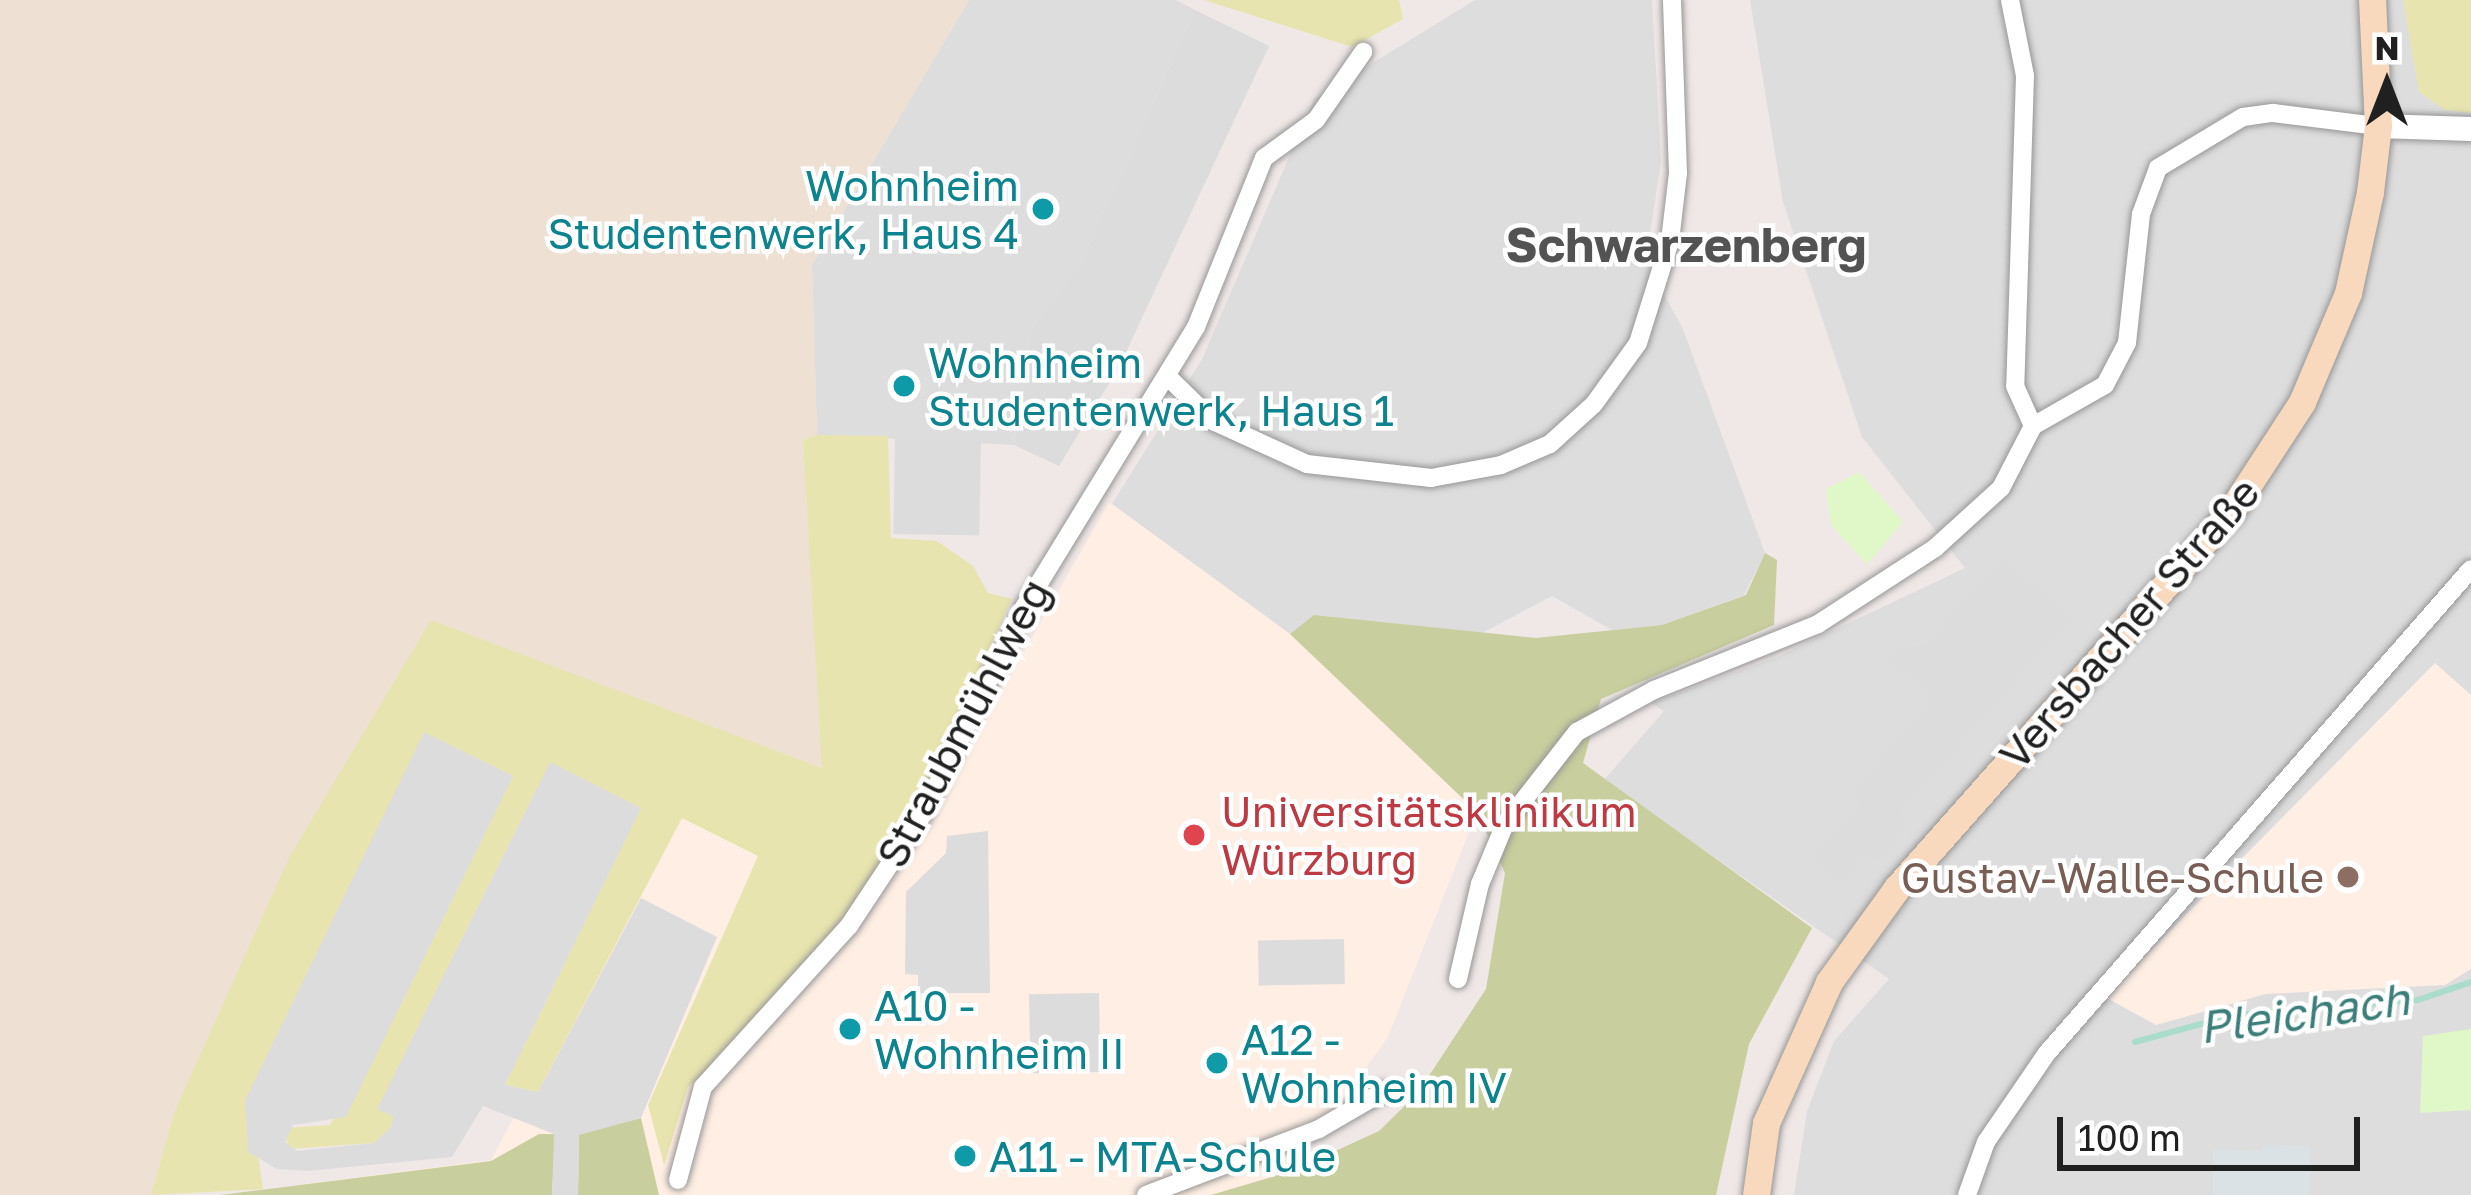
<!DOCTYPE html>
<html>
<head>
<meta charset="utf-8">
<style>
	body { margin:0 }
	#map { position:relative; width:2471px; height:1195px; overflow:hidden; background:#f0e8e7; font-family:"Golos Text",sans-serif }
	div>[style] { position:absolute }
	.residential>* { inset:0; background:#deddde }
	.education>* { inset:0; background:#feeee3 }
	.farmland>* { inset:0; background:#eee0d3 }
	.grass>* { inset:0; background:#e8e4af }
	.forest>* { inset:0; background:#c8ce9d }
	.park>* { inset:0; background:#e0f8c7 }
	.parking>* { inset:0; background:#dcdcdc; transform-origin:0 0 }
	.plaza>* { inset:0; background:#dbe2e6 }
	.stream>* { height:6px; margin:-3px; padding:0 3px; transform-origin:3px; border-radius:3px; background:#a9dcca }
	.roads { filter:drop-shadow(0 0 3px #979797) drop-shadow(0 0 3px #979797) }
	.minor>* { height:18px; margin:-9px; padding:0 9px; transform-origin:9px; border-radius:9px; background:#fff }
	.tertiary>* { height:24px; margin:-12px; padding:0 12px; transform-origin:12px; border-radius:12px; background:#fff }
	.secondary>* { height:27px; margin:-13.5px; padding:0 13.5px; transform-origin:13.5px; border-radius:13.5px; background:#f8d9be }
	.dots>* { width:33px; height:33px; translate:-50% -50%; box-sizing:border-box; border:6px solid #fff; border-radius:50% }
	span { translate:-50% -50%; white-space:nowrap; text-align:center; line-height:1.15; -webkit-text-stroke:9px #fff; paint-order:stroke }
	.culture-label { font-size:42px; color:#0d838f }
	.right { translate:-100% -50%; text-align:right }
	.left { translate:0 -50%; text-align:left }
	.street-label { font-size:42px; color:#202020 }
	.health-label { font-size:42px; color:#be3a42 }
	.education-label { font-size:42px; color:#785e54 }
	.water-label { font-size:45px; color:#3c7e79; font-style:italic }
	.quarter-label { font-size:48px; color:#535353; font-weight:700 }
	.north { position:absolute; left:2327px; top:24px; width:120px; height:120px; -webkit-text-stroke:9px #fff; paint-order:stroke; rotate:0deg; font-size:33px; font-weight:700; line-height:48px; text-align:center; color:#202020 }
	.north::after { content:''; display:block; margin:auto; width:42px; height:54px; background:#202020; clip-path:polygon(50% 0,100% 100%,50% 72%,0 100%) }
	.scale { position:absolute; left:2057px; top:1117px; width:303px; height:54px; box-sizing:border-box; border:6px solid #202020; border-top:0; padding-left:15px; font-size:36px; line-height:42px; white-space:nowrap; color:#202020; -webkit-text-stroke:9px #fff; paint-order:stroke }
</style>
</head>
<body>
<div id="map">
	<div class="residential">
		<div style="clip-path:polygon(969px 0,1176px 0,1195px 10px,1080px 264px,1031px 330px,1014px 445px,817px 435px,812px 265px)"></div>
		<div style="clip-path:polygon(1475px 0,1652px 0,1661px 161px,1646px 261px,1683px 329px,1765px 553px,1744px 595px,1662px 625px,1612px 630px,1552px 596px,1482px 633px,1315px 615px,1290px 634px,1112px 504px,1202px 359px,1314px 99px)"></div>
		<div style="clip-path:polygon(1750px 0,2471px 0,2471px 1195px,1794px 1195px,1807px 1111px,1834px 1041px,1889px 979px,1604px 780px,1664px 711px,1651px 703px,1779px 656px,1965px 568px,1862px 437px,1783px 202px)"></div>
	</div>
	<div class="education">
		<div style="clip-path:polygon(1109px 502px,1290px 634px,1477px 812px,1388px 1037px,1292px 1171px,1211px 1195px,219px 1195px,491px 1160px,681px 803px,903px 865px)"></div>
		<div style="clip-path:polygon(2435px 663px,2471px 695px,2471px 969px,2445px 985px,2266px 994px,2156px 1025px,2105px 997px)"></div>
	</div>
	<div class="farmland">
		<div style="clip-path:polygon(0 0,969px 0,812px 265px,817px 435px,803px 440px,823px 768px,431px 621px,174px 1113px,151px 1195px,0 1195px)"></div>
	</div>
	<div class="grass">
		<div style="clip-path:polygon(1204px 0,1399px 0,1403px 19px,1352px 47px)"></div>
		<div style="clip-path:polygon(2403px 0,2471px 0,2471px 113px,2445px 110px,2419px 92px)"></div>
		<div style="clip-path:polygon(817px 435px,888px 436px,891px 538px,937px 541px,973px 566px,988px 593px,1012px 599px,917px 806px,853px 910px,735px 1049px,688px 1087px,664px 1165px,648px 1105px,758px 856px,682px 818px,538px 1092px,505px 1085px,640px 809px,535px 792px,378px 1108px,395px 1117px,390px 1128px,374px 1143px,288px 1149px,285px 1128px,330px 1125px,513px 776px,424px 733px,258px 1154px,263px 1189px,151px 1195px,174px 1113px,289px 858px,431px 620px,822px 768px,803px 440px)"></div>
	</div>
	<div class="forest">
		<div style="clip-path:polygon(1765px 553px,1777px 560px,1774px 625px,1601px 699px,1583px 763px,1812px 928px,1749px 1044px,1716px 1195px,1211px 1195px,1292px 1171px,1379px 1131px,1417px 1094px,1486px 989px,1505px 873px,1477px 812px,1290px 634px,1314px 615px,1536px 638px,1662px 625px,1746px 595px)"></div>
		<div style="clip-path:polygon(641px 1118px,659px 1195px,578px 1195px,579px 1134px)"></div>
		<div style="clip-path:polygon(539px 1134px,555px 1134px,552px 1195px,219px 1195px,491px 1161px)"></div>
	</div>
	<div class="park">
		<div style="clip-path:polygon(1859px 472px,1903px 522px,1867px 564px,1831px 525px,1826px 489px)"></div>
		<div style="clip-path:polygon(2471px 1029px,2471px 1110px,2420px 1113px,2423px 1036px)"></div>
	</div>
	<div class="parking">
		<div style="clip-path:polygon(1195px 10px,1269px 46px,1119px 367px,1059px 466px,1014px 445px,1031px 330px,1080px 264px)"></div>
		<div style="left:895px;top:439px;width:86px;height:95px;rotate:1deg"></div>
		<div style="clip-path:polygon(2003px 559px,2071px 618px,1899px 813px,1911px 823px,1877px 862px,1866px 853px,1840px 884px,1811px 859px,1860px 804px,1850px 794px,1933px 698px,1889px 659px,1900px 648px,1925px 645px)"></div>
		<div style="clip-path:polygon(424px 732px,513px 776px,346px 1117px,293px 1125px,285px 1142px,297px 1151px,374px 1143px,390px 1128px,394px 1117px,377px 1109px,550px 762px,641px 808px,505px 1085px,538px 1092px,641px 898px,717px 937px,641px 1118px,579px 1135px,578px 1195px,552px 1195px,554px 1134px,483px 1106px,452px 1157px,308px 1171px,277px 1169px,248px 1152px,245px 1100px)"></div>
		<div style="clip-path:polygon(988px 831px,990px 993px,918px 993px,918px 975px,905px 974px,906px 892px,946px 853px,947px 836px)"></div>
		<div style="left:1344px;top:939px;width:45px;height:86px;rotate:89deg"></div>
		<div style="left:1099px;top:993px;width:79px;height:70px;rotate:89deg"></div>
	</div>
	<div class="plaza">
		<div style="clip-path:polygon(2263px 1145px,2310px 1146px,2310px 1195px,2213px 1195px,2213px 1150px,2263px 1151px)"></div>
	</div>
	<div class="stream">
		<div style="left:2135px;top:1042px;width:103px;rotate:-15.3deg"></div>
		<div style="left:2234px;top:1015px;width:185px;rotate:-4.7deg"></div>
		<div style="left:2418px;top:1000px;width:56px;rotate:-18.8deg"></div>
	</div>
	<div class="roads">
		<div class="minor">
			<div style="left:2010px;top:0;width:77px;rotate:78.8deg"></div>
			<div style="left:2025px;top:76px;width:310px;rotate:91.8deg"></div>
			<div style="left:2015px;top:386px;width:44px;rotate:65.8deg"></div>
			<div style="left:1167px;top:376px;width:64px;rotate:44.4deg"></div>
			<div style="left:1213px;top:421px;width:103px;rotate:24.6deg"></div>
			<div style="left:1307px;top:464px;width:125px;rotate:6.4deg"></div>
			<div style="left:1431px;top:478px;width:71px;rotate:-10.5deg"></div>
			<div style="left:1501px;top:465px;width:53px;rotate:-23.2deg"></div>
			<div style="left:1550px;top:444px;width:59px;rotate:-42.3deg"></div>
			<div style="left:1594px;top:404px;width:75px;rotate:-54.2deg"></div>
			<div style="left:1638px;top:343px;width:107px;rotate:-72.6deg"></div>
			<div style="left:1670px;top:241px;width:68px;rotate:-83.3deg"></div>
			<div style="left:1678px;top:173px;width:173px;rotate:-92deg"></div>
			<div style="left:1458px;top:979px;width:98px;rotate:-77deg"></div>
			<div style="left:1480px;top:884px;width:65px;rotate:-67.4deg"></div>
			<div style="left:1505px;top:824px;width:117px;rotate:-52deg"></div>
			<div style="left:1577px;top:732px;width:88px;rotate:-28.6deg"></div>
			<div style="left:1654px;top:690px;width:177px;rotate:-21.9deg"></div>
			<div style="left:1818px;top:624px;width:140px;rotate:-33deg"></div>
			<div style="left:1935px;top:548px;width:89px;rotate:-42.3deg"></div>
			<div style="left:2001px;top:488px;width:70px;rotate:-62.7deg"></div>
			<div style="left:2033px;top:426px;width:83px;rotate:-29.7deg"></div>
			<div style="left:2105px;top:385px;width:47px;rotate:-62.4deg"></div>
			<div style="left:2127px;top:343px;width:130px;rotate:-83.8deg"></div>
			<div style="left:2141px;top:214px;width:49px;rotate:-69.7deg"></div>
			<div style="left:2158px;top:168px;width:99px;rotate:-31deg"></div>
			<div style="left:2243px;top:117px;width:30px;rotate:-8deg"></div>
			<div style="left:2273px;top:113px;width:106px;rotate:7.1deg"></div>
			<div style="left:678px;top:1180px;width:96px;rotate:-75deg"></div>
			<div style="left:703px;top:1087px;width:217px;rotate:-47.8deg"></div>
			<div style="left:849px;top:926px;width:134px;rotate:-56.5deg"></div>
			<div style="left:923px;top:814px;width:232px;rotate:-63.9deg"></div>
			<div style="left:1025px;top:606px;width:327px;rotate:-58.5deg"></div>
			<div style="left:1196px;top:327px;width:182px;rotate:-68.1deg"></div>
			<div style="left:1264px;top:158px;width:64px;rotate:-36.2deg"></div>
			<div style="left:1316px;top:120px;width:83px;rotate:-55.3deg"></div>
			<div style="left:1146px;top:1195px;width:185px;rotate:-20.9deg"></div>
			<div style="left:1319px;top:1129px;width:75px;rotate:-30.3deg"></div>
			<div style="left:1967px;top:1195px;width:56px;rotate:-70.3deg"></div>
			<div style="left:1986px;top:1142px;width:108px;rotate:-55.6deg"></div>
			<div style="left:2047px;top:1053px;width:643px;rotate:-48.78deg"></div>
		</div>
		<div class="tertiary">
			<div style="left:2378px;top:126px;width:93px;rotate:1.8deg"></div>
		</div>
		<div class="secondary">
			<div style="left:1756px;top:1195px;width:73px;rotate:-82.1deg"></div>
			<div style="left:1766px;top:1123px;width:154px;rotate:-65.9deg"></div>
			<div style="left:1829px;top:982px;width:115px;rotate:-54.2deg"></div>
			<div style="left:1896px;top:889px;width:505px;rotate:-48.45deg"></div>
			<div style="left:2231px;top:511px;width:130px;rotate:-56.9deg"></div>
			<div style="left:2302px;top:402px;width:118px;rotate:-67.1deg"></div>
			<div style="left:2348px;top:293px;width:103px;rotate:-77.7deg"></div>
			<div style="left:2370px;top:192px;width:66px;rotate:-83.1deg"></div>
			<div style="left:2378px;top:126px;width:126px;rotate:-92.7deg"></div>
		</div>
	</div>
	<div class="dots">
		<div style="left:1043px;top:209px;background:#0f9aa8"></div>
		<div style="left:904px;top:386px;background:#0f9aa8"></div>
		<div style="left:1194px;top:835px;background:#e0444e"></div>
		<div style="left:2348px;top:877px;background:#8d6e63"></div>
		<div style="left:850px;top:1029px;background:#0f9aa8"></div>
		<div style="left:1217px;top:1063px;background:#0f9aa8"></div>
		<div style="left:965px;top:1156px;background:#0f9aa8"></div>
	</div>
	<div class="culture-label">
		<span class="right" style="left:1019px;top:209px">Wohnheim<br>Studentenwerk, Haus 4</span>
		<span class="left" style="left:928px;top:386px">Wohnheim<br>Studentenwerk, Haus 1</span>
		<span class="left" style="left:874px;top:1029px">A10 -<br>Wohnheim II</span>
		<span class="left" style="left:1241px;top:1063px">A12 -<br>Wohnheim IV</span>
		<span class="left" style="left:989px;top:1156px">A11 - MTA-Schule</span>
	</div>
	<div class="street-label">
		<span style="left:2129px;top:623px;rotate:-49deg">Versbacher Straße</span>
		<span style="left:963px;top:723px;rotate:-62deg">Straubmühlweg</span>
	</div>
	<div class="health-label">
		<span class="left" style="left:1221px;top:835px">Universitätsklinikum<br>Würzburg</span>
	</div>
	<div class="education-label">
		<span class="right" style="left:2324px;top:877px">Gustav-Walle-Schule</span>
	</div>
	<div class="water-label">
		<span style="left:2304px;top:1013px;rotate:-8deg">Pleichach</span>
	</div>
	<div class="quarter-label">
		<span style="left:1686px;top:245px">Schwarzenberg</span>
	</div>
	<div class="north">N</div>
	<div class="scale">100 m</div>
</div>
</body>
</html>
